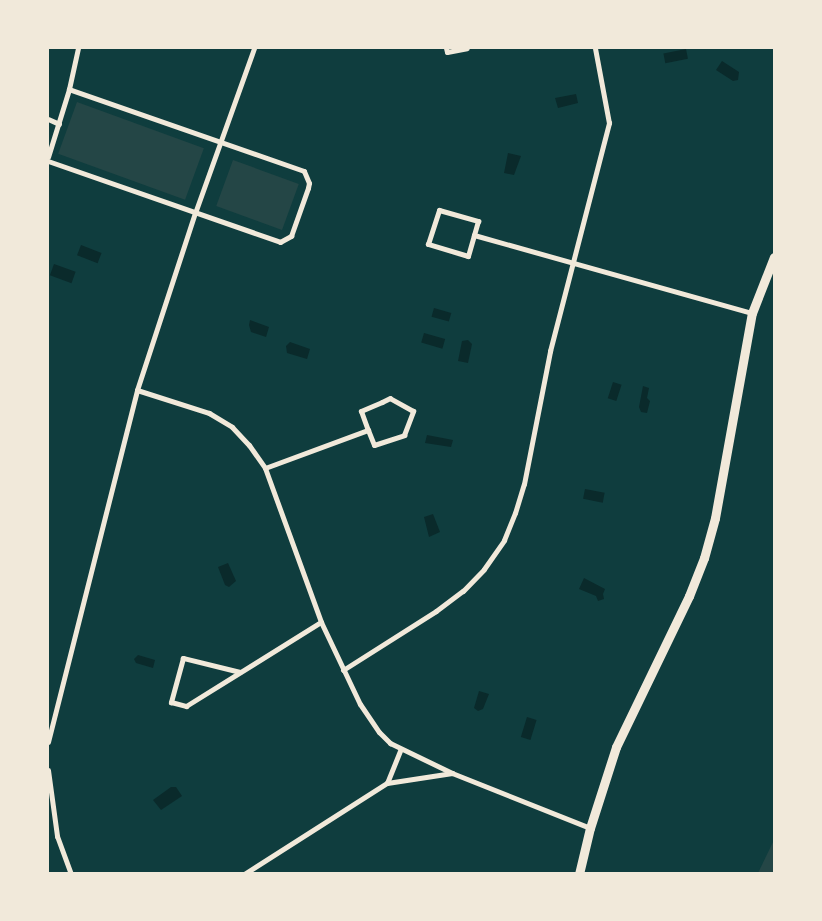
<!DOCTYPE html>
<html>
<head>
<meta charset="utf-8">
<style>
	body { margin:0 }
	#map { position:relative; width:822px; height:921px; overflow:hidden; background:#0f3d3e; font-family:Poppins,sans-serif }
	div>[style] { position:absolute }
	.green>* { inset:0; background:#244646; transform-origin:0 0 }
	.water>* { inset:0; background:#0a2a2b; transform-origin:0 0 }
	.minor>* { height:5px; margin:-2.5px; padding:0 2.5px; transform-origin:2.5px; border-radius:2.5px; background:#f1e9da }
	.tertiary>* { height:9px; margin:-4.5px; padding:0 4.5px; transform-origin:4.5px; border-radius:4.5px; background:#f1e9da }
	span { translate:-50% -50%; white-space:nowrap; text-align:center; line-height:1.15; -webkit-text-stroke:4px #f1e9da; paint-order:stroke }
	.frame { position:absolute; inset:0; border:49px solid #f1e9da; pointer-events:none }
</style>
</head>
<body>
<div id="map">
	<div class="green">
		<div style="left:77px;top:102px;width:135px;height:55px;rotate:20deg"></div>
		<div style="left:233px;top:160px;width:70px;height:49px;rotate:20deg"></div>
		<div style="clip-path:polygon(774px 840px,774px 873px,758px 873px)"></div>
	</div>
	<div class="water">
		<div style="left:686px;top:49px;width:10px;height:23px;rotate:79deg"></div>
		<div style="clip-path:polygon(722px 61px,739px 72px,738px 80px,733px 81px,716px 70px)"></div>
		<div style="clip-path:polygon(576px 94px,578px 103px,558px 108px,555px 98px)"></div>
		<div style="clip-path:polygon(508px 153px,521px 156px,514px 175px,504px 173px)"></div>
		<div style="left:81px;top:245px;width:22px;height:11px;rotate:21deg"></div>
		<div style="left:54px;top:264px;width:23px;height:12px;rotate:20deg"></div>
		<div style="left:434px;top:308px;width:18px;height:9px;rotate:16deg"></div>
		<div style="clip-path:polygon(250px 320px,269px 327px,266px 337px,251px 332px,249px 325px)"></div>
		<div style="left:424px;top:333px;width:22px;height:10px;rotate:16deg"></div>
		<div style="clip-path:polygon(468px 340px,472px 344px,468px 363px,458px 361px,462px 341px)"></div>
		<div style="clip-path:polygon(290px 342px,310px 349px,307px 359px,287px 353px,286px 346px)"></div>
		<div style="left:613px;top:382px;width:9px;height:17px;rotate:18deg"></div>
		<div style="clip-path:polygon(643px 386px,649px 388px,647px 398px,650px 401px,647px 413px,641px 412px,639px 407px)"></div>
		<div style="clip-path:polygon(427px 435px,453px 440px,451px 447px,425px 443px)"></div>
		<div style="left:585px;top:489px;width:20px;height:10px;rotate:11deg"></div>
		<div style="clip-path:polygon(433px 514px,440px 532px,429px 537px,424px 517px)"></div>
		<div style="clip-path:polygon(228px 563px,236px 581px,229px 587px,225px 585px,218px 567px)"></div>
		<div style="clip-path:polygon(584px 578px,605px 589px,603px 594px,604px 599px,598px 601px,596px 596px,579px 589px)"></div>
		<div style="clip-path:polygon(138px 655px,155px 660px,153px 668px,136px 663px,134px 659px)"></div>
		<div style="clip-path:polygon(479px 691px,489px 694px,483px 709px,478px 711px,474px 708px)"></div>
		<div style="left:527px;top:717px;width:10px;height:21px;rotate:17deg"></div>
		<div style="clip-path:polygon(171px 787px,176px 787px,182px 796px,161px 810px,153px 800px)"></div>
	</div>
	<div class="minor">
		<div style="left:446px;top:48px;width:4px;rotate:76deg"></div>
		<div style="left:447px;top:52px;width:20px;rotate:-11deg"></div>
		<div style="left:48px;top:119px;width:12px;rotate:24deg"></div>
		<div style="left:48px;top:157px;width:71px;rotate:-72.8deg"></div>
		<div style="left:69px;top:89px;width:42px;rotate:-77.6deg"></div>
		<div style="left:48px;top:161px;width:246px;rotate:19.2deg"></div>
		<div style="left:280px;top:242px;width:13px;rotate:-29deg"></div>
		<div style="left:291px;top:236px;width:51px;rotate:-70.5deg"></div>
		<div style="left:308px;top:188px;width:5px;rotate:-79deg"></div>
		<div style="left:309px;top:183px;width:13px;rotate:-113deg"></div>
		<div style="left:304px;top:171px;width:249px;rotate:-160.8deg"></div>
		<div style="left:474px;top:235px;width:22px;rotate:106deg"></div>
		<div style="left:468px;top:256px;width:42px;rotate:-163.3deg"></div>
		<div style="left:428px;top:244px;width:36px;rotate:-72deg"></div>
		<div style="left:439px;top:210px;width:41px;rotate:15.8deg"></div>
		<div style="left:478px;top:221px;width:15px;rotate:106deg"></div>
		<div style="left:474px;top:235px;width:289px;rotate:15.7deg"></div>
		<div style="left:137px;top:390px;width:76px;rotate:17.7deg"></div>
		<div style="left:209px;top:413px;width:27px;rotate:31deg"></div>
		<div style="left:232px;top:427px;width:25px;rotate:47deg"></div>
		<div style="left:249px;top:445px;width:28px;rotate:55deg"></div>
		<div style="left:265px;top:468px;width:164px;rotate:70deg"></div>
		<div style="left:321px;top:622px;width:91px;rotate:64.6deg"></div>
		<div style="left:360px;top:704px;width:34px;rotate:56deg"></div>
		<div style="left:379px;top:732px;width:16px;rotate:45deg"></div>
		<div style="left:390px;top:743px;width:69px;rotate:25.8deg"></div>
		<div style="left:452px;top:773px;width:149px;rotate:21.7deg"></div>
		<div style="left:265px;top:468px;width:110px;rotate:-20.3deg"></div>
		<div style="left:368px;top:430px;width:16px;rotate:68deg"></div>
		<div style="left:374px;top:445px;width:32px;rotate:-18deg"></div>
		<div style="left:404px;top:435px;width:26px;rotate:-69deg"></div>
		<div style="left:413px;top:411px;width:26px;rotate:-151deg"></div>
		<div style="left:390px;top:398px;width:9px;rotate:153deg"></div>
		<div style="left:382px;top:402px;width:23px;rotate:157deg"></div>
		<div style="left:361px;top:411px;width:20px;rotate:70deg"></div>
		<div style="left:343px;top:670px;width:110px;rotate:-32.4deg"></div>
		<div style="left:436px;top:611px;width:34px;rotate:-37deg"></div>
		<div style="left:463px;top:591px;width:30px;rotate:-46deg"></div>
		<div style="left:484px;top:569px;width:35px;rotate:-55deg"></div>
		<div style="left:504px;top:540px;width:29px;rotate:-68deg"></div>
		<div style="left:515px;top:513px;width:30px;rotate:-73deg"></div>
		<div style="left:524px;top:484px;width:136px;rotate:-78.9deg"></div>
		<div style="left:550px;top:351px;width:236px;rotate:-75.5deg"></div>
		<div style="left:609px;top:123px;width:76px;rotate:-100.6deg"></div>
		<div style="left:240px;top:672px;width:59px;rotate:-166.2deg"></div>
		<div style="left:183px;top:658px;width:46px;rotate:105.3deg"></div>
		<div style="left:171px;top:702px;width:16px;rotate:15deg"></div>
		<div style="left:186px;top:706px;width:159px;rotate:-31.9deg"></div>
		<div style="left:48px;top:742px;width:363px;rotate:-75.8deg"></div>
		<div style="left:137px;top:390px;width:186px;rotate:-71.9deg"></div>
		<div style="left:195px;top:213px;width:175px;rotate:-70.3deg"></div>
		<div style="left:48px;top:770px;width:67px;rotate:82.2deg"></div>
		<div style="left:57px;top:836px;width:40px;rotate:69.8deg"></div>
		<div style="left:387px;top:783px;width:66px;rotate:-8.7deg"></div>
		<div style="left:244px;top:874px;width:169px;rotate:-32.5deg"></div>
		<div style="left:387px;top:783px;width:35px;rotate:-68deg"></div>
	</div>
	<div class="tertiary">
		<div style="left:579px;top:874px;width:47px;rotate:-76.6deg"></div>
		<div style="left:590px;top:828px;width:85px;rotate:-72.2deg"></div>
		<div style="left:616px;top:747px;width:168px;rotate:-64.2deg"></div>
		<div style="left:689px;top:596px;width:41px;rotate:-68.5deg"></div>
		<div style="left:704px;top:558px;width:41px;rotate:-74.6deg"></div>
		<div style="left:715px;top:518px;width:208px;rotate:-79.8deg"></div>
		<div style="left:752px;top:313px;width:60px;rotate:-68.6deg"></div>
	</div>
	<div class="frame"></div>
</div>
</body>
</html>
